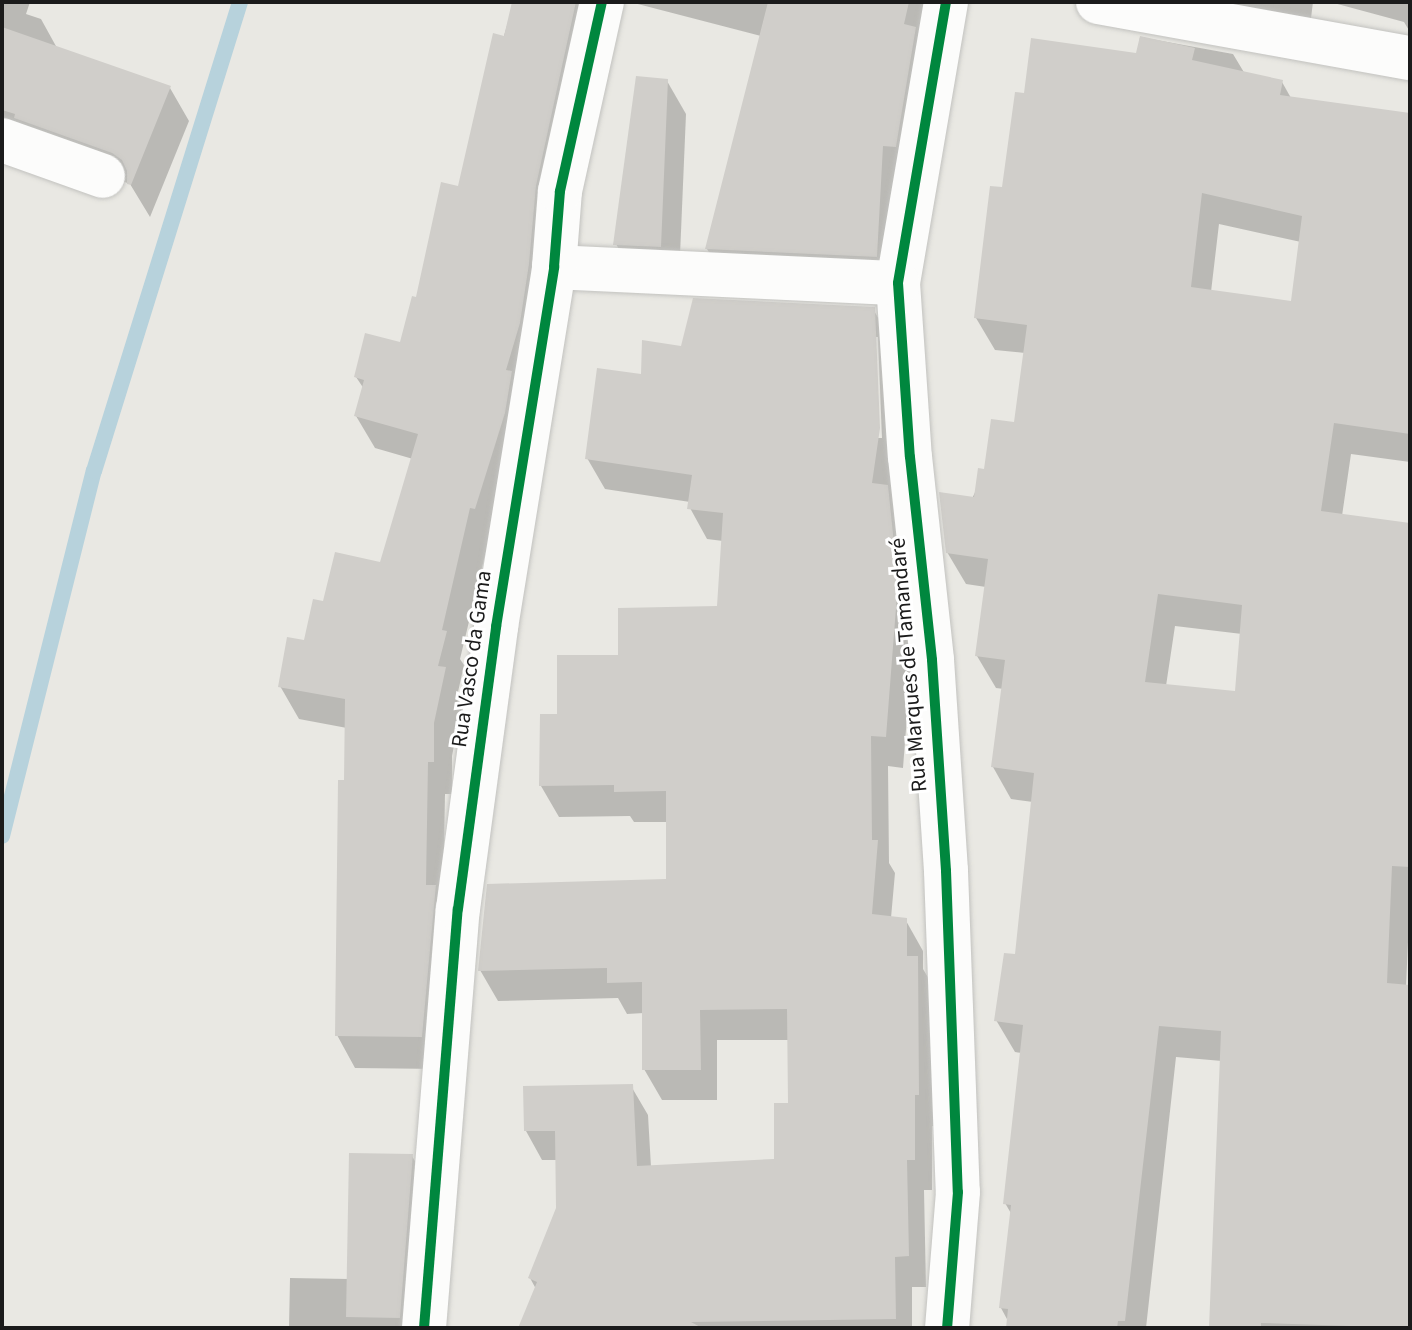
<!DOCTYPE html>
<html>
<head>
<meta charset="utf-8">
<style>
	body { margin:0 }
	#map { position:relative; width:1412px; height:1330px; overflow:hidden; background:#e9e8e3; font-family:"Source Sans 3",sans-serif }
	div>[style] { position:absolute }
	.shadow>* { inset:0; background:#0003 }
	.stream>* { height:16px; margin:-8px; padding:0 8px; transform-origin:8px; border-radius:8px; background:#b7d2dc }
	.building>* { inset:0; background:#d0ceca }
	.roads { filter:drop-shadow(0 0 2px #c2c2bf) drop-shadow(0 0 2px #c2c2bf) }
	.minor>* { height:44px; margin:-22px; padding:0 22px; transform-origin:22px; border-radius:22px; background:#fcfcfb }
	.cycleway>* { height:10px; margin:-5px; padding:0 5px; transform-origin:5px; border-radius:5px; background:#00873e }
	span { translate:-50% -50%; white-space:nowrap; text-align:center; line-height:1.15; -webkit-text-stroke:6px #fff; paint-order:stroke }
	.street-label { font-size:22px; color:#1b1b1b }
	.frame { position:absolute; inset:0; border:4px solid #1b1b1b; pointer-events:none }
</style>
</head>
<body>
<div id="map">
	<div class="shadow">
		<div style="clip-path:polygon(2px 2px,30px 2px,26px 14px,41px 19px,57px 48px,170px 88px,189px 121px,150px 217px,130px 184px,2px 135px)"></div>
		<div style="clip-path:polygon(514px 2px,618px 2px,460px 659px,464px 665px,458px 692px,463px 701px,452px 756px,452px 794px,445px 794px,440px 1069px,355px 1068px,337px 1035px,347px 728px,299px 719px,280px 686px,324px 604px,381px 565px,413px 459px,375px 448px,356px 416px,364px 389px,356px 377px,401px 344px,459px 188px)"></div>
		<div style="clip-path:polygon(630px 2px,948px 2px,895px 289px,726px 281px,707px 249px,761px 36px)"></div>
		<div style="clip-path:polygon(1157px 2px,1313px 2px,1311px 18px)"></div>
		<div style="clip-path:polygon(1330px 2px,1410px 2px,1410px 32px,1404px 22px)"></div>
		<div style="clip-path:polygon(evenodd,1140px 37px,1233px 54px,1245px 74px,1282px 82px,1291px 98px,1410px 115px,1410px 462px,1351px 454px,1342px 516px,1410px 525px,1410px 897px,1406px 987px,1410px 987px,1410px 1328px,1211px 1328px,1222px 1061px,1176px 1057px,1146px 1328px,1008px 1328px,1008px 1321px,1001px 1308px,1012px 1215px,1005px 1203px,1022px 1053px,1015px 1052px,996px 1020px,1017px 957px,1033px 802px,1011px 799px,993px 767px,1004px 689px,996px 688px,977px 656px,986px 587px,966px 584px,947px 552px,985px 471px,1015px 424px,1025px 353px,995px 350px,976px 318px,1026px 96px,1138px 55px,1140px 37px,1219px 224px,1301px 242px,1293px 303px,1211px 292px,1219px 224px,1140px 37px,1175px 626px,1242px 634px,1237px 693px,1166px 686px,1175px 626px)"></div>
		<div style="clip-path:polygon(667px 81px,686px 114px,679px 279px,635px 277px,616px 244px)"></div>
		<div style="clip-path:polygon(evenodd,873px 309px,891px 340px,897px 461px,892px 496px,905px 518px,915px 614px,903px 768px,888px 766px,889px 863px,895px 873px,891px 918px,905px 919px,923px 951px,923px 969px,935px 989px,936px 1126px,932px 1126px,932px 1190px,924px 1190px,926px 1287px,912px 1287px,912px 1328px,684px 1328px,776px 1161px,790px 1105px,789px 1040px,717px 1040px,717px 1100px,662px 1100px,644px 1069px,644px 1013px,627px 1014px,618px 998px,498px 1001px,480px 970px,668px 881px,668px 822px,634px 822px,630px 816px,559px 817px,541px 786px,559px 716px,620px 657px,719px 608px,723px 541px,707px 539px,690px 508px,690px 502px,605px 489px,587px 458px,643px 376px,682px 348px,873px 309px,874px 337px,878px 337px,882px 438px,878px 438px,874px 337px)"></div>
		<div style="clip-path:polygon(631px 1086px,648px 1115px,651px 1167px,621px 1328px,520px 1328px,536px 1289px,530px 1278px,558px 1208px,557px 1160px,542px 1160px,526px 1131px)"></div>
		<div style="clip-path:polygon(412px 1156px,427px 1182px,415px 1328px,289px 1328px,290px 1278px,349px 1279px)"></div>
	</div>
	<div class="stream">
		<div style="left:2px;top:836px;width:376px;rotate:-75.9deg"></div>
		<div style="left:94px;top:471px;width:491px;rotate:-72.7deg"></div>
	</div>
	<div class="building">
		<div style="clip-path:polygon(512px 2px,576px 2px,536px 186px,529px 264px,520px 323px,506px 370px,512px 371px,505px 413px,475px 509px,470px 508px,442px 630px,447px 631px,438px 666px,446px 667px,434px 723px,434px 762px,428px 762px,426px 885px,436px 885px,422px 1037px,335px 1036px,338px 780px,344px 780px,345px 699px,278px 687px,287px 637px,304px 640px,313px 599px,323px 601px,335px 552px,380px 562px,418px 434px,354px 416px,364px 380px,354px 377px,365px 333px,400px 342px,412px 296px,416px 297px,441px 182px,458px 186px,493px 33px,504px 36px)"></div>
		<div style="clip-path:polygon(768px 2px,909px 2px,904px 24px,916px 27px,896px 147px,883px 146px,877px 257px,705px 249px)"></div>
		<div style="clip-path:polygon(2px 27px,171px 86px,131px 185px,127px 184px,127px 171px,122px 160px,112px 153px,14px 118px,15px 114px,2px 110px)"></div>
		<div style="clip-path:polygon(evenodd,1140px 36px,1195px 48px,1192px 60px,1283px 80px,1280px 95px,1410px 113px,1410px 434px,1334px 423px,1321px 511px,1410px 523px,1410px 867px,1392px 866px,1387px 983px,1410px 985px,1410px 1328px,1261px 1323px,1261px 1328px,1209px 1328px,1221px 1031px,1159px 1026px,1125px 1321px,1118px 1321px,1117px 1328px,1006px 1328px,1008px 1309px,999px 1308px,1011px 1205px,1003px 1204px,1023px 1025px,994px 1021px,1004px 953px,1015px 954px,1034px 773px,991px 767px,1005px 660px,975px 656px,988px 559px,946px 553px,939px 492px,974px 497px,978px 468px,984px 469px,991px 419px,1014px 422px,1027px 325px,974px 318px,990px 186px,1002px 187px,1015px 92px,1024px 93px,1031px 38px,1136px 53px,1140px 36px,1202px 193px,1302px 216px,1291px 301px,1191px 287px,1202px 193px,1140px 36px,1158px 594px,1242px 605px,1235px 691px,1145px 682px,1158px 594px)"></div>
		<div style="clip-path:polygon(636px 76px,668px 79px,661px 247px,613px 245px)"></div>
		<div style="clip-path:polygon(693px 298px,875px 307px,880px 428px,872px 483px,888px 485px,898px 582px,886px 737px,871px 736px,872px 840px,878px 840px,872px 914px,907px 918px,907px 956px,918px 956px,919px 1095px,915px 1095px,915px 1160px,907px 1160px,909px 1256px,895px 1257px,896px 1319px,691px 1322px,702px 1328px,518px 1328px,537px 1282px,528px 1278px,556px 1208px,555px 1131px,524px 1131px,523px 1086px,633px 1084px,637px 1166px,774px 1159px,774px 1103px,788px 1103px,787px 1009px,700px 1010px,701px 1070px,642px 1070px,642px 982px,607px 983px,607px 968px,478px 971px,487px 884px,666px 879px,666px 791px,614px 792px,614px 785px,539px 786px,540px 714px,557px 714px,557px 655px,618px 655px,618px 608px,717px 606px,723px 513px,687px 509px,692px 475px,585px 459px,597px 368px,641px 374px,642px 340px,681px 346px)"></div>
		<div style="clip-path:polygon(349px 1153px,413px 1154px,400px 1318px,346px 1317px)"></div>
	</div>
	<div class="roads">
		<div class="minor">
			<div style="left:946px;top:2px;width:285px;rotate:99.7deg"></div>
			<div style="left:898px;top:283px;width:174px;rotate:86.1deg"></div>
			<div style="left:910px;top:457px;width:204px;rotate:83.8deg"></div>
			<div style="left:932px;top:660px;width:211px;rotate:86.2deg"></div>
			<div style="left:946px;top:871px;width:321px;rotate:87.9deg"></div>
			<div style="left:958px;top:1192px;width:136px;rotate:94.6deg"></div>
			<div style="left:1098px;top:2px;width:317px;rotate:10.2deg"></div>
			<div style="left:2px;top:140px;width:107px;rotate:19.6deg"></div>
			<div style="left:554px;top:267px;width:344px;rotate:2.7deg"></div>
			<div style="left:424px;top:1328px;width:420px;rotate:-85.4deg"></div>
			<div style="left:458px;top:909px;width:285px;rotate:-82.3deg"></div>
			<div style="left:496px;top:627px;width:365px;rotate:-80.8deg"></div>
			<div style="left:554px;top:267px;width:76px;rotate:-85.5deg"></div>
			<div style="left:560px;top:191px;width:194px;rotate:-77.5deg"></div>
		</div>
	</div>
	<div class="cycleway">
		<div style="left:946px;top:2px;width:285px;rotate:99.7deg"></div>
		<div style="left:898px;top:283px;width:174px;rotate:86.1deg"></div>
		<div style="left:910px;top:457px;width:204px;rotate:83.8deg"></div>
		<div style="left:932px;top:660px;width:211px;rotate:86.2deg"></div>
		<div style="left:946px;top:871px;width:321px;rotate:87.9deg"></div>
		<div style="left:958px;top:1192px;width:136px;rotate:94.6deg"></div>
		<div style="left:424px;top:1328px;width:420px;rotate:-85.4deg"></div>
		<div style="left:458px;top:909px;width:285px;rotate:-82.3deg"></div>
		<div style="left:496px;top:627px;width:365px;rotate:-80.8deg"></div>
		<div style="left:554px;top:267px;width:76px;rotate:-85.5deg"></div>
		<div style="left:560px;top:191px;width:194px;rotate:-77.5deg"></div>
	</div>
	<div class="street-label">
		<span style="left:472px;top:659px;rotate:-82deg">Rua Vasco da Gama</span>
		<span style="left:909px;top:665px;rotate:-95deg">Rua Marques de Tamandaré</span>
	</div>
	<div class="frame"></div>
</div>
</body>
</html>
